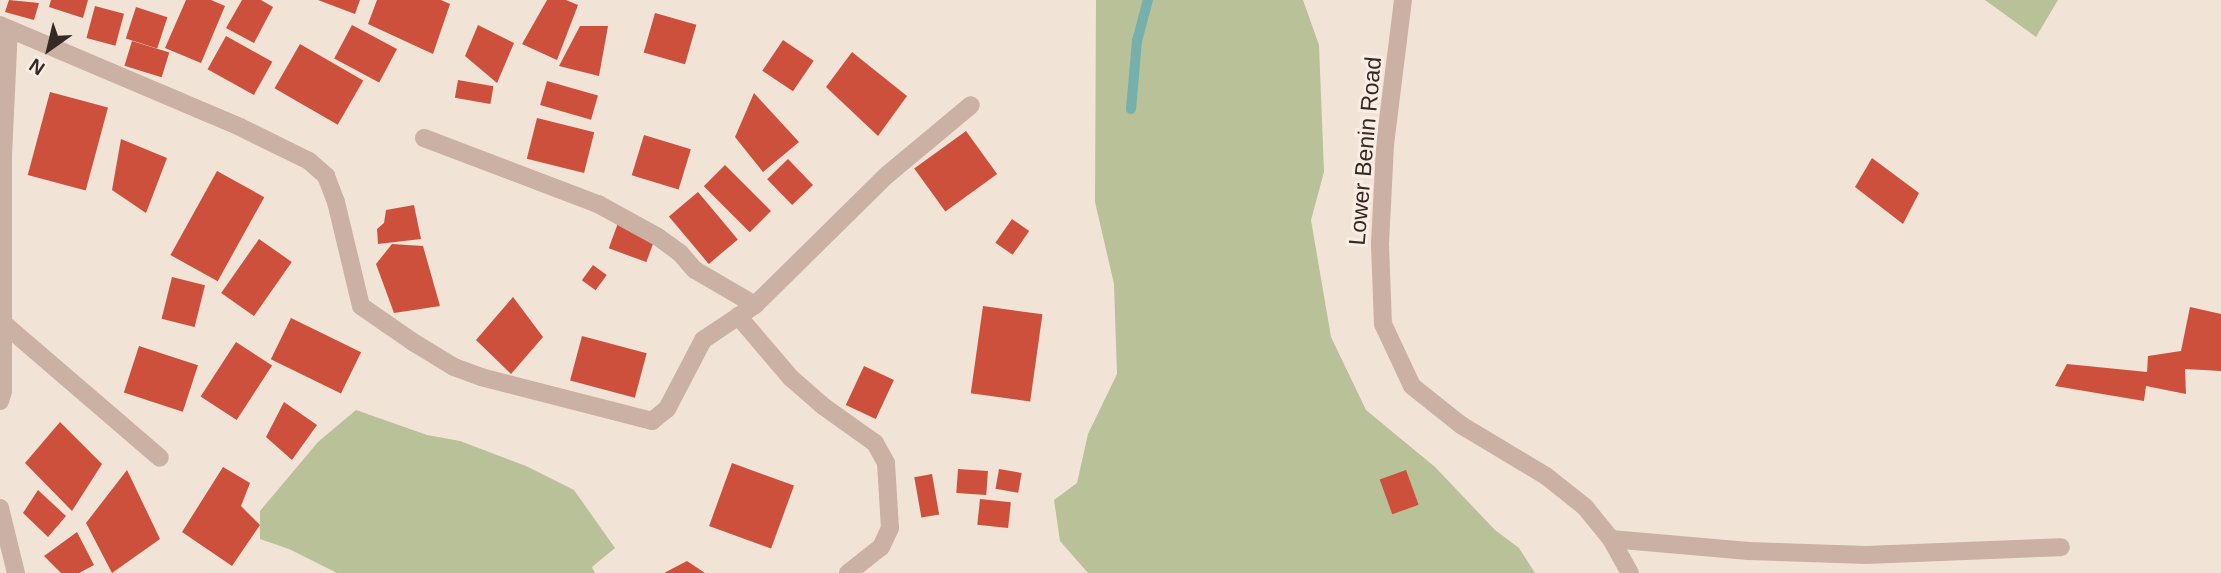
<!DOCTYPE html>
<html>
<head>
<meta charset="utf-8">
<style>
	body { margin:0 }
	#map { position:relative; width:2221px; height:573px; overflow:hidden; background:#f2e3d7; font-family:Arial,sans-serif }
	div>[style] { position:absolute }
	.green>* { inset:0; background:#b8c197 }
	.stream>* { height:10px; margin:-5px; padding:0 5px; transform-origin:5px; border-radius:5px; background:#75b0ad }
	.building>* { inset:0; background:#cc503c; transform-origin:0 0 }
	.minor>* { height:18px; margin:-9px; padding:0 9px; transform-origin:9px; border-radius:9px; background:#cab1a3 }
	span { translate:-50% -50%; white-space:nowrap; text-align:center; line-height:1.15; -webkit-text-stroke:6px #faede4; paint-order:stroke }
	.street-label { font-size:23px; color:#352925 }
	.north { position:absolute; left:14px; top:14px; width:70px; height:70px; -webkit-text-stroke:5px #faede4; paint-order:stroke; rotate:214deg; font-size:19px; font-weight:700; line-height:28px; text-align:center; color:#352925 }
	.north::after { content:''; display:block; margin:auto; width:24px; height:32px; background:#352925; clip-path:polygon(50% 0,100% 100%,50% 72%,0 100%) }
</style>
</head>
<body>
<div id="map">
	<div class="green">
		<div style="clip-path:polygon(1096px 0,1303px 0,1319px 45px,1324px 172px,1311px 220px,1331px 337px,1366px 410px,1435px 467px,1495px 530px,1519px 548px,1535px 573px,1088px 573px,1060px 541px,1054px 500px,1077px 483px,1088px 434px,1117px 374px,1114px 284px,1095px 202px)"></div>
		<div style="clip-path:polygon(1985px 0,2058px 0,2036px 37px)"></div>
		<div style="clip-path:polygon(356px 410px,427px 435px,460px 441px,526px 466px,574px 490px,615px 548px,592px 567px,595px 573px,337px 573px,289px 549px,260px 539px,260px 511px,318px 442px)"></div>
	</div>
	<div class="stream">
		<div style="left:1131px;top:109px;width:68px;rotate:-85deg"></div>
		<div style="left:1137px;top:41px;width:42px;rotate:-75deg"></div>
	</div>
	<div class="building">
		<div style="clip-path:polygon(9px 0,39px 3px,34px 20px,5px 12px)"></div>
		<div style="clip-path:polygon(51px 0,88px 0,83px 18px,49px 7px)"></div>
		<div style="clip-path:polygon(186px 0,211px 0,225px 6px,201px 63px,165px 48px)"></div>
		<div style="clip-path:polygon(242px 0,261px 0,273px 7px,254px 43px,226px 28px)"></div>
		<div style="clip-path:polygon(318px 0,360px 0,355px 14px)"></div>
		<div style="clip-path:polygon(377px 0,441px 0,450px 4px,433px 54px,368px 24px)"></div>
		<div style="clip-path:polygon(547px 0,566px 0,578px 5px,557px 60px,522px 44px)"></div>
		<div style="left:95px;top:6px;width:30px;height:33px;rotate:15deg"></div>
		<div style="left:136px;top:7px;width:33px;height:33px;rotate:18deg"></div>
		<div style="left:655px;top:13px;width:43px;height:41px;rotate:16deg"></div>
		<div style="left:352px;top:25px;width:51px;height:38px;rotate:28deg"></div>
		<div style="clip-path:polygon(478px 25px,514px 43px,497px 83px,465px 56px)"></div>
		<div style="clip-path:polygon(580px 26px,608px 26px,599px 76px,559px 66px)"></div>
		<div style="left:226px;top:36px;width:53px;height:38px;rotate:29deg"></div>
		<div style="left:783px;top:40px;width:37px;height:37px;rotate:34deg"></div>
		<div style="left:132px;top:41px;width:39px;height:26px;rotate:17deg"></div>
		<div style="left:300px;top:44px;width:73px;height:51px;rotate:30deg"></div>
		<div style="clip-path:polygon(852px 52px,907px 96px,878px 136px,826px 87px)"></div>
		<div style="left:458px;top:80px;width:36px;height:18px;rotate:10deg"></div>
		<div style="left:547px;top:81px;width:53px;height:25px;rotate:16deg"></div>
		<div style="left:50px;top:92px;width:60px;height:86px;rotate:15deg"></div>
		<div style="clip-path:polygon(754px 93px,799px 142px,763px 172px,735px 137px)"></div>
		<div style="left:537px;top:118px;width:59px;height:42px;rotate:14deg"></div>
		<div style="left:966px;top:131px;width:53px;height:64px;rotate:54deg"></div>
		<div style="left:644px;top:135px;width:49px;height:42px;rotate:17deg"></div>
		<div style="clip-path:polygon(121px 139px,167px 158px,146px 213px,112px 190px)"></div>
		<div style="clip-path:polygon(1872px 158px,1919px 193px,1903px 224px,1855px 187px)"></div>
		<div style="left:788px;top:159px;width:36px;height:29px;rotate:46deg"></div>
		<div style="left:725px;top:165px;width:65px;height:30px;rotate:45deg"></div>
		<div style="left:217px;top:171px;width:54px;height:96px;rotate:29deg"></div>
		<div style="left:698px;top:192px;width:62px;height:38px;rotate:50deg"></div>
		<div style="clip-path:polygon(414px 205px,421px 239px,378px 244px,377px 229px,384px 223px,386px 210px)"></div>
		<div style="left:1012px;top:219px;width:21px;height:29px;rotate:35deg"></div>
		<div style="left:618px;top:223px;width:40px;height:27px;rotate:20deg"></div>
		<div style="left:259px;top:239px;width:40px;height:66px;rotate:35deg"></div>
		<div style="clip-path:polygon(392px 244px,423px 246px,440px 306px,394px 313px,376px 264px)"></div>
		<div style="left:593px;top:265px;width:17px;height:19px;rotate:36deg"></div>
		<div style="left:172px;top:277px;width:34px;height:43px;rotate:14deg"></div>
		<div style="clip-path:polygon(513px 297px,543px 337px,511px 374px,476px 340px)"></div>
		<div style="left:983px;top:306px;width:60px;height:88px;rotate:8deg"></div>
		<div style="clip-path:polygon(2190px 307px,2221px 314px,2221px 371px,2185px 369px,2186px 394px,2146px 386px,2144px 401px,2055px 386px,2067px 364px,2147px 372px,2148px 356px,2181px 351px)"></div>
		<div style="left:291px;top:318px;width:78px;height:46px;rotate:26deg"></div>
		<div style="left:582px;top:336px;width:67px;height:46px;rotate:15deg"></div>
		<div style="left:236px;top:342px;width:43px;height:65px;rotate:33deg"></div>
		<div style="left:139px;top:346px;width:62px;height:49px;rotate:18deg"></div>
		<div style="left:864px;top:366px;width:33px;height:43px;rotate:25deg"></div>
		<div style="clip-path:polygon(284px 402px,317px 425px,292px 460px,266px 437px)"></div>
		<div style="clip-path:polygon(60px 422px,102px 464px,72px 511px,25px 463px)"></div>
		<div style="left:732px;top:463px;width:66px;height:67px;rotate:20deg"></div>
		<div style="clip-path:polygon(223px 467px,250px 483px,241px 506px,260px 525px,232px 566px,182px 532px)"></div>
		<div style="left:958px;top:469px;width:30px;height:24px;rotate:4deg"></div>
		<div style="left:999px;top:469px;width:23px;height:20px;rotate:10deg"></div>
		<div style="clip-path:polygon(127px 470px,160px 539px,112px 573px,86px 523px)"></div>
		<div style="left:1406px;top:470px;width:37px;height:28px;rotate:70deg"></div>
		<div style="left:932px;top:474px;width:41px;height:18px;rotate:80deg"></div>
		<div style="clip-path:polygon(38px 490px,66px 516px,48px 537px,23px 513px)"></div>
		<div style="left:980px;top:499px;width:31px;height:26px;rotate:6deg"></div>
		<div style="clip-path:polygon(77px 532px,94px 565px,79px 573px,61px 573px,44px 556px)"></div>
		<div style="clip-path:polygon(687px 561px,705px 573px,664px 573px)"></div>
	</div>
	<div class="minor">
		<div style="left:1403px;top:0;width:146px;rotate:97.1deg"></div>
		<div style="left:1385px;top:145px;width:99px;rotate:92.9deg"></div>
		<div style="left:1380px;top:244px;width:80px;rotate:87.9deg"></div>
		<div style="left:1383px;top:324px;width:68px;rotate:64.9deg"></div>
		<div style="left:1412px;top:386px;width:63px;rotate:38.5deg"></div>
		<div style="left:1461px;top:425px;width:99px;rotate:31deg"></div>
		<div style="left:1546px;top:476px;width:50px;rotate:38.5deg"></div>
		<div style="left:1585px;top:507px;width:41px;rotate:50.9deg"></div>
		<div style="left:1611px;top:539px;width:39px;rotate:61deg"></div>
		<div style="left:0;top:25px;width:261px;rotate:23deg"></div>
		<div style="left:240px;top:127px;width:77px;rotate:26.2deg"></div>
		<div style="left:309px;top:161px;width:23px;rotate:41deg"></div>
		<div style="left:326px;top:176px;width:28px;rotate:69deg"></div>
		<div style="left:336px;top:202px;width:107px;rotate:76.5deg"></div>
		<div style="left:361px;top:306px;width:63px;rotate:34.7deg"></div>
		<div style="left:413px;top:342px;width:48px;rotate:31.4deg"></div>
		<div style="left:454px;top:367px;width:29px;rotate:20deg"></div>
		<div style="left:481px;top:377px;width:177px;rotate:14.4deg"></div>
		<div style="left:652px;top:421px;width:19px;rotate:-39deg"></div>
		<div style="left:667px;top:409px;width:78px;rotate:-62.4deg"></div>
		<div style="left:703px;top:340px;width:63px;rotate:-33.9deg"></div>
		<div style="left:755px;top:305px;width:185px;rotate:-44.6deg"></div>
		<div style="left:887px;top:175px;width:109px;rotate:-39.8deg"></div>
		<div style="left:424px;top:138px;width:186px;rotate:20.8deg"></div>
		<div style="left:598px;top:204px;width:68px;rotate:28.8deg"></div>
		<div style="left:658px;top:237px;width:27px;rotate:36deg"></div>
		<div style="left:680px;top:253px;width:23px;rotate:49deg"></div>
		<div style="left:695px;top:270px;width:69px;rotate:30.3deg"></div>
		<div style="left:738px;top:316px;width:82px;rotate:49.5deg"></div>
		<div style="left:791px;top:378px;width:43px;rotate:41.2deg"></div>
		<div style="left:823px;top:406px;width:64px;rotate:35.4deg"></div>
		<div style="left:875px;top:443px;width:23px;rotate:61deg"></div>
		<div style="left:886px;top:463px;width:65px;rotate:86.5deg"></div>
		<div style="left:890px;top:528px;width:21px;rotate:115deg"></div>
		<div style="left:881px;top:547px;width:42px;rotate:141.8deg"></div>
		<div style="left:2px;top:322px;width:208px;rotate:40.7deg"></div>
		<div style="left:0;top:401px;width:10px;rotate:-73deg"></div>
		<div style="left:3px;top:391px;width:236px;rotate:-90deg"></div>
		<div style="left:3px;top:155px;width:126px;rotate:-87.3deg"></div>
		<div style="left:0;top:508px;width:67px;rotate:76.2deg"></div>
		<div style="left:1611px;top:539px;width:138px;rotate:5deg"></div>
		<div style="left:1748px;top:551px;width:118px;rotate:1.9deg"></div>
		<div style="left:1866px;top:555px;width:195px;rotate:-2.3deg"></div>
	</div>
	<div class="street-label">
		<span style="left:1365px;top:151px;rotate:-85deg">Lower Benin Road</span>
	</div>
	<div class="north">N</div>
</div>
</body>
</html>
